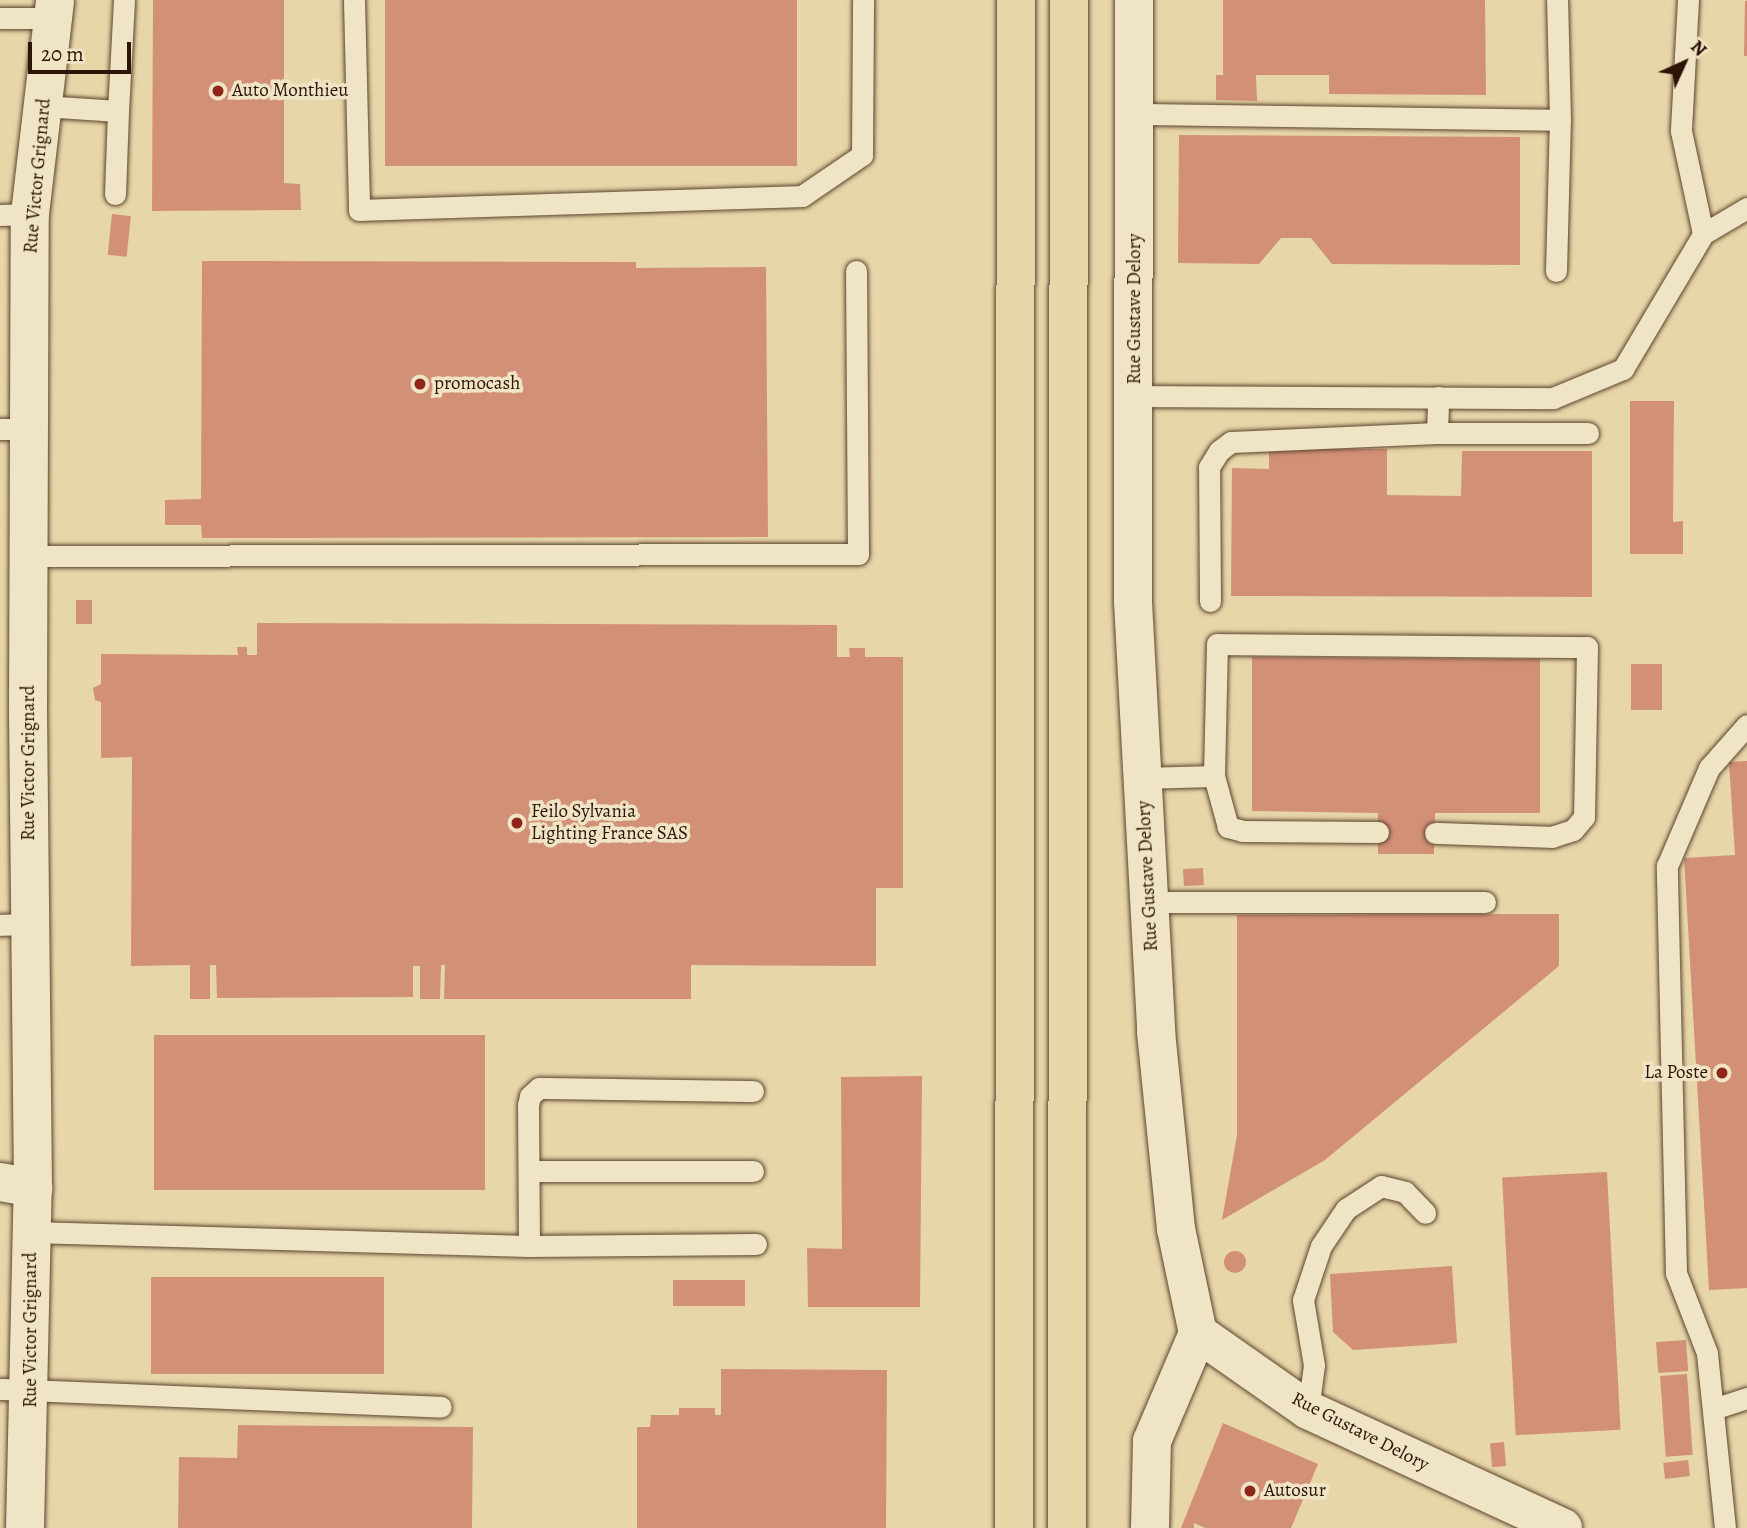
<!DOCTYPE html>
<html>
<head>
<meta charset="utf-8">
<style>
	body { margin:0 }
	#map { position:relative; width:1747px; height:1528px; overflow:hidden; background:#e7d6a8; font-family:Alegreya,serif }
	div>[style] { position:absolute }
	.building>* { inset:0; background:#d29077; transform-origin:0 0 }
	.round { border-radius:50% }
	.roads { filter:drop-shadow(0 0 2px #5c442e) drop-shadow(0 0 2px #5c442e) }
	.service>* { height:21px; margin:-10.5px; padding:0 10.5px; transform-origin:10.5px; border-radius:10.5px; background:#efe4c6 }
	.minor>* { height:38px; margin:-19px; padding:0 19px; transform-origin:19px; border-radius:19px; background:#efe4c6 }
	.motorway>* { height:38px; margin:-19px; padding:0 19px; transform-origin:19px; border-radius:19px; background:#e7d6a8 }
	.dots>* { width:19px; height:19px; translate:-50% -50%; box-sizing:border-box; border:4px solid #efe4c6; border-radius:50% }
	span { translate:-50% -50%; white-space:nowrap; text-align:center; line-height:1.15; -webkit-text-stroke:7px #efe4c6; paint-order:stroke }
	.poi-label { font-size:19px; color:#2d1406 }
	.left { translate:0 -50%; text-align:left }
	.right { translate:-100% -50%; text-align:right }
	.street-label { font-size:19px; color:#2d1406 }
	.north { position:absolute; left:1649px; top:28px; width:70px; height:70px; -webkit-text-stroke:5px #efe4c6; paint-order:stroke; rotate:45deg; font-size:19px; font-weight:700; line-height:28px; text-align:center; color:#2d1406 }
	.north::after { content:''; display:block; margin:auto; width:24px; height:32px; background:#2d1406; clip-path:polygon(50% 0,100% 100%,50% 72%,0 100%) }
	.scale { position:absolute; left:28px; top:42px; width:103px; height:32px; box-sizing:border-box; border:4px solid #2d1406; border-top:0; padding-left:9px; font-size:21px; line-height:24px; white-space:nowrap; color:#2d1406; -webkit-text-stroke:5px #efe4c6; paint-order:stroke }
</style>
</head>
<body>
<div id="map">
	<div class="building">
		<div style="clip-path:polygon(153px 0,284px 0,284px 183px,300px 184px,301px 210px,152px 211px)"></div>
		<div style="left:385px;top:0;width:412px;height:166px"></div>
		<div style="clip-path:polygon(1223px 0,1485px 0,1486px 95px,1329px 94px,1329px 75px,1256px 75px,1257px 101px,1216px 100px,1216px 75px,1223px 75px)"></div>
		<div style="clip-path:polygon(1745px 1px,1747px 1px,1747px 56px,1744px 56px)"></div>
		<div style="clip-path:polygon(1179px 135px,1520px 137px,1520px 265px,1332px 264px,1311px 238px,1281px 238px,1259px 264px,1178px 263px)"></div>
		<div style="left:112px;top:214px;width:19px;height:41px;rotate:6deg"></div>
		<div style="clip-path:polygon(202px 261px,636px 262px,636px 268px,766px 267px,768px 537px,202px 538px,201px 525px,165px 525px,165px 500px,201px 499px)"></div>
		<div style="clip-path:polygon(1630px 401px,1674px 401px,1673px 522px,1683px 521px,1683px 554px,1630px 554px)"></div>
		<div style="clip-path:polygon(1269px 449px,1387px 449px,1387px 495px,1461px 496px,1462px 451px,1592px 451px,1592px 597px,1231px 596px,1232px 468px,1269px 469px)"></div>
		<div style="left:76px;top:600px;width:16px;height:24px"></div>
		<div style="clip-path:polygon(257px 623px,837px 625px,837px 657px,850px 657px,849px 648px,865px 648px,865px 657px,903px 657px,903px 888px,876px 888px,876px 966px,691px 965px,691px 999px,444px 999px,445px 965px,441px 965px,440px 999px,420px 999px,420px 966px,413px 966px,413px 997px,217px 998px,216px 965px,210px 965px,210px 999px,190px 999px,190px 965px,131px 966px,132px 757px,101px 758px,101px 702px,95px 700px,93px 688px,101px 684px,101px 654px,238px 655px,237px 647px,247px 647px,247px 655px,257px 655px)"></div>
		<div style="clip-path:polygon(1252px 657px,1540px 659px,1540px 813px,1435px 813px,1434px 854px,1378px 854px,1378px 813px,1252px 811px)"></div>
		<div style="left:1631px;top:664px;width:31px;height:46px"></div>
		<div style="clip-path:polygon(1747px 761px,1747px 1288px,1709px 1290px,1684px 858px,1735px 855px,1729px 762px)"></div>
		<div style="left:1203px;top:868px;width:17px;height:20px;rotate:87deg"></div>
		<div style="clip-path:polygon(1559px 914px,1559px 966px,1325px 1160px,1222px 1220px,1237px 1135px,1237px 915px)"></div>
		<div style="left:154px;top:1035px;width:331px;height:155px"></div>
		<div style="clip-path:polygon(922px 1076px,920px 1307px,808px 1307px,807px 1248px,842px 1249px,841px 1077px)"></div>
		<div style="left:1607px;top:1172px;width:258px;height:105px;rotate:87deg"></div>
		<div class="round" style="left:1224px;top:1251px;width:22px;height:22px"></div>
		<div style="clip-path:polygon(1452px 1266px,1457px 1343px,1353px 1350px,1333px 1332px,1330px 1274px)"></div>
		<div style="left:151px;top:1277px;width:233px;height:97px"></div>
		<div style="left:673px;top:1280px;width:72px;height:26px"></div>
		<div style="left:1686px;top:1340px;width:31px;height:30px;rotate:86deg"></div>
		<div style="clip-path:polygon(721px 1369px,887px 1370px,886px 1528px,637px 1528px,637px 1427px,650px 1427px,651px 1415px,679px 1415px,679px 1408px,715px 1408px,715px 1415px,721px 1415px)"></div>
		<div style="left:1687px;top:1374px;width:81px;height:27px;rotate:86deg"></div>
		<div style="clip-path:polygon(1223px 1423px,1318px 1464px,1291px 1528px,1205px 1528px,1194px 1523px,1194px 1528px,1181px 1528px)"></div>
		<div style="clip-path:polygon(238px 1425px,473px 1427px,472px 1528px,178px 1528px,179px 1457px,237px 1458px)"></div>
		<div style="left:1504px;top:1442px;width:24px;height:14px;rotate:85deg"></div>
		<div style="left:1688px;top:1460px;width:16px;height:25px;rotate:83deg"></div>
	</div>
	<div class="roads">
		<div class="service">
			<div style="left:354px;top:0;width:210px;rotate:88.6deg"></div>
			<div style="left:359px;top:210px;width:443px;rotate:-1.8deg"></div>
			<div style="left:802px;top:196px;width:73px;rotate:-34.3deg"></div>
			<div style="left:862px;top:155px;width:155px;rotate:-89.6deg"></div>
			<div style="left:1688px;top:0;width:131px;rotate:93.1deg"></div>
			<div style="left:1681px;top:131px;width:105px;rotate:77.9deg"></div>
			<div style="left:0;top:18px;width:53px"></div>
			<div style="left:43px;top:106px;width:75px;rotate:3.8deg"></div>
			<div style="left:118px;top:111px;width:111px;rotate:-86.9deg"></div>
			<div style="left:1135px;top:114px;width:425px;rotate:0.8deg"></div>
			<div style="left:1560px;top:120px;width:120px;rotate:-91.4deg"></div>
			<div style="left:115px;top:194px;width:83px;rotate:-87.9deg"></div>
			<div style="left:0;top:215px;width:30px;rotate:-2deg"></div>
			<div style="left:1556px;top:271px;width:151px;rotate:-88.5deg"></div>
			<div style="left:1134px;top:396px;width:419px;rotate:0.3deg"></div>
			<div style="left:1553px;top:398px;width:76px;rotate:-22.5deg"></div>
			<div style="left:1623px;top:369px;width:157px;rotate:-59.3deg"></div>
			<div style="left:1703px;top:234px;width:51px;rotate:-30.6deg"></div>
			<div style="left:0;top:429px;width:30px"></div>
			<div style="left:1437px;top:433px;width:151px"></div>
			<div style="left:29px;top:556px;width:829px;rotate:-0.14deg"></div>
			<div style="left:858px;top:554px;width:283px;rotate:-90.4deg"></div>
			<div style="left:1210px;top:601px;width:134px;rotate:-90.4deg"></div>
			<div style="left:1209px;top:467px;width:19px;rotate:-58deg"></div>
			<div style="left:1219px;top:451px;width:15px;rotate:-37deg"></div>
			<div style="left:1231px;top:442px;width:206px;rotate:-2.5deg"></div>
			<div style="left:1437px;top:433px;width:36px;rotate:-88deg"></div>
			<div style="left:1142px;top:778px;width:72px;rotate:-1.6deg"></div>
			<div style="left:1378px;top:832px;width:135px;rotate:-179.6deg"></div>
			<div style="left:1243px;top:831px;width:16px;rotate:-165deg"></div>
			<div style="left:1228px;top:827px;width:53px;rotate:-105.4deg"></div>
			<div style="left:1214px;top:776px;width:132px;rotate:-88.7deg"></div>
			<div style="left:1217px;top:644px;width:370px;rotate:0.5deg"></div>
			<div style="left:1587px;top:647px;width:170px;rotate:91deg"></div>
			<div style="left:1584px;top:817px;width:17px;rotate:130deg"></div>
			<div style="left:1573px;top:830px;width:22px;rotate:162deg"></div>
			<div style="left:1552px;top:837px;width:117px;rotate:-178deg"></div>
			<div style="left:1149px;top:902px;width:336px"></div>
			<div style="left:0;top:925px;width:30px;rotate:-2deg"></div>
			<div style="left:529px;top:1171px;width:224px"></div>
			<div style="left:31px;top:1232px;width:498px;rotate:1.6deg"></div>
			<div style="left:529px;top:1246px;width:227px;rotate:-0.5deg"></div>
			<div style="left:529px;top:1246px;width:141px;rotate:-90.4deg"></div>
			<div style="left:528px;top:1105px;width:9px;rotate:-77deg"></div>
			<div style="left:530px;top:1096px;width:12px;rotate:-42deg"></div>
			<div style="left:539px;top:1088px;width:214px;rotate:0.8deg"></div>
			<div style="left:0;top:1389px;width:441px;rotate:2.3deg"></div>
			<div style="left:1713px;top:1409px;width:36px;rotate:-18deg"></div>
			<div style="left:1308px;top:1410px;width:45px;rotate:-82.4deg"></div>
			<div style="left:1314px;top:1365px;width:66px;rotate:-99.6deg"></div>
			<div style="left:1303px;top:1300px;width:57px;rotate:-71.6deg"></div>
			<div style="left:1321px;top:1246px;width:45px;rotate:-56deg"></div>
			<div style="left:1346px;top:1209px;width:42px;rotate:-33.3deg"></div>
			<div style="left:1381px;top:1186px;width:25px;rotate:14deg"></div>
			<div style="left:1405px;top:1192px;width:29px;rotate:46deg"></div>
			<div style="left:1725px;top:1528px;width:176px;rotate:-95.9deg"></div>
			<div style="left:1707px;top:1353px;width:86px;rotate:-111.2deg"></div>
			<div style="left:1676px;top:1273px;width:407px;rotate:-91.3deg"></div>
			<div style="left:1667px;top:866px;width:107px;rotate:-66.8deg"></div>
			<div style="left:1709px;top:768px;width:57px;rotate:-48.5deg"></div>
		</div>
		<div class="minor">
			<div style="left:1134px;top:0;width:602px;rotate:90.1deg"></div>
			<div style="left:1133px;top:602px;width:431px;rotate:86.9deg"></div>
			<div style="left:1156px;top:1032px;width:198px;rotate:84.2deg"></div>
			<div style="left:1176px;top:1229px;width:106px;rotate:78.1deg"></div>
			<div style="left:1198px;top:1333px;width:134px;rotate:35deg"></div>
			<div style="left:1308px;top:1410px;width:281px;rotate:24.8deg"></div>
			<div style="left:0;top:1182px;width:34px;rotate:10deg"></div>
			<div style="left:25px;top:1528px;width:340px;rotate:-88.7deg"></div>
			<div style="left:33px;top:1188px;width:479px;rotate:-90.6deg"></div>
			<div style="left:28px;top:709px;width:495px;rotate:-89.8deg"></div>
			<div style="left:30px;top:214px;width:215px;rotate:-83.3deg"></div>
			<div style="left:1150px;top:1528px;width:87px;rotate:-88.7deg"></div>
			<div style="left:1152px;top:1441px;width:117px;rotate:-66.9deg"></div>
		</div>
		<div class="motorway">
			<div style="left:1014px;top:1528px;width:1528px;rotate:-89.93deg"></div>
			<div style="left:1067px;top:1528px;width:1528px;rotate:-89.93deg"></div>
		</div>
	</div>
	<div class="dots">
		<div style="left:218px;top:91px;background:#8f2418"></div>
		<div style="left:420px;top:384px;background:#8f2418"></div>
		<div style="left:517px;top:823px;background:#8f2418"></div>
		<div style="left:1722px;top:1073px;background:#8f2418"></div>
		<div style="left:1250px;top:1491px;background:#8f2418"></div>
	</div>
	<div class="poi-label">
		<span class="left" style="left:232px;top:91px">Auto Monthieu</span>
		<span class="left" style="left:434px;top:384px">promocash</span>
		<span class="left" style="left:531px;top:823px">Feilo Sylvania<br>Lighting France SAS</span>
		<span class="right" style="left:1708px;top:1073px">La Poste</span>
		<span class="left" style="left:1264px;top:1491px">Autosur</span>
	</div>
	<div class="street-label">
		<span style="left:38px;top:176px;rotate:-85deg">Rue Victor Grignard</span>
		<span style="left:1135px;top:309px;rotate:-90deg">Rue Gustave Delory</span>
		<span style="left:29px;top:763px;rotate:-90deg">Rue Victor Grignard</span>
		<span style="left:1148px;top:876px;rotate:-93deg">Rue Gustave Delory</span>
		<span style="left:31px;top:1330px;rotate:-90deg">Rue Victor Grignard</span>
		<span style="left:1360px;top:1432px;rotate:27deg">Rue Gustave Delory</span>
	</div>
	<div class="north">N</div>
	<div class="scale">20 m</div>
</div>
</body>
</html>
